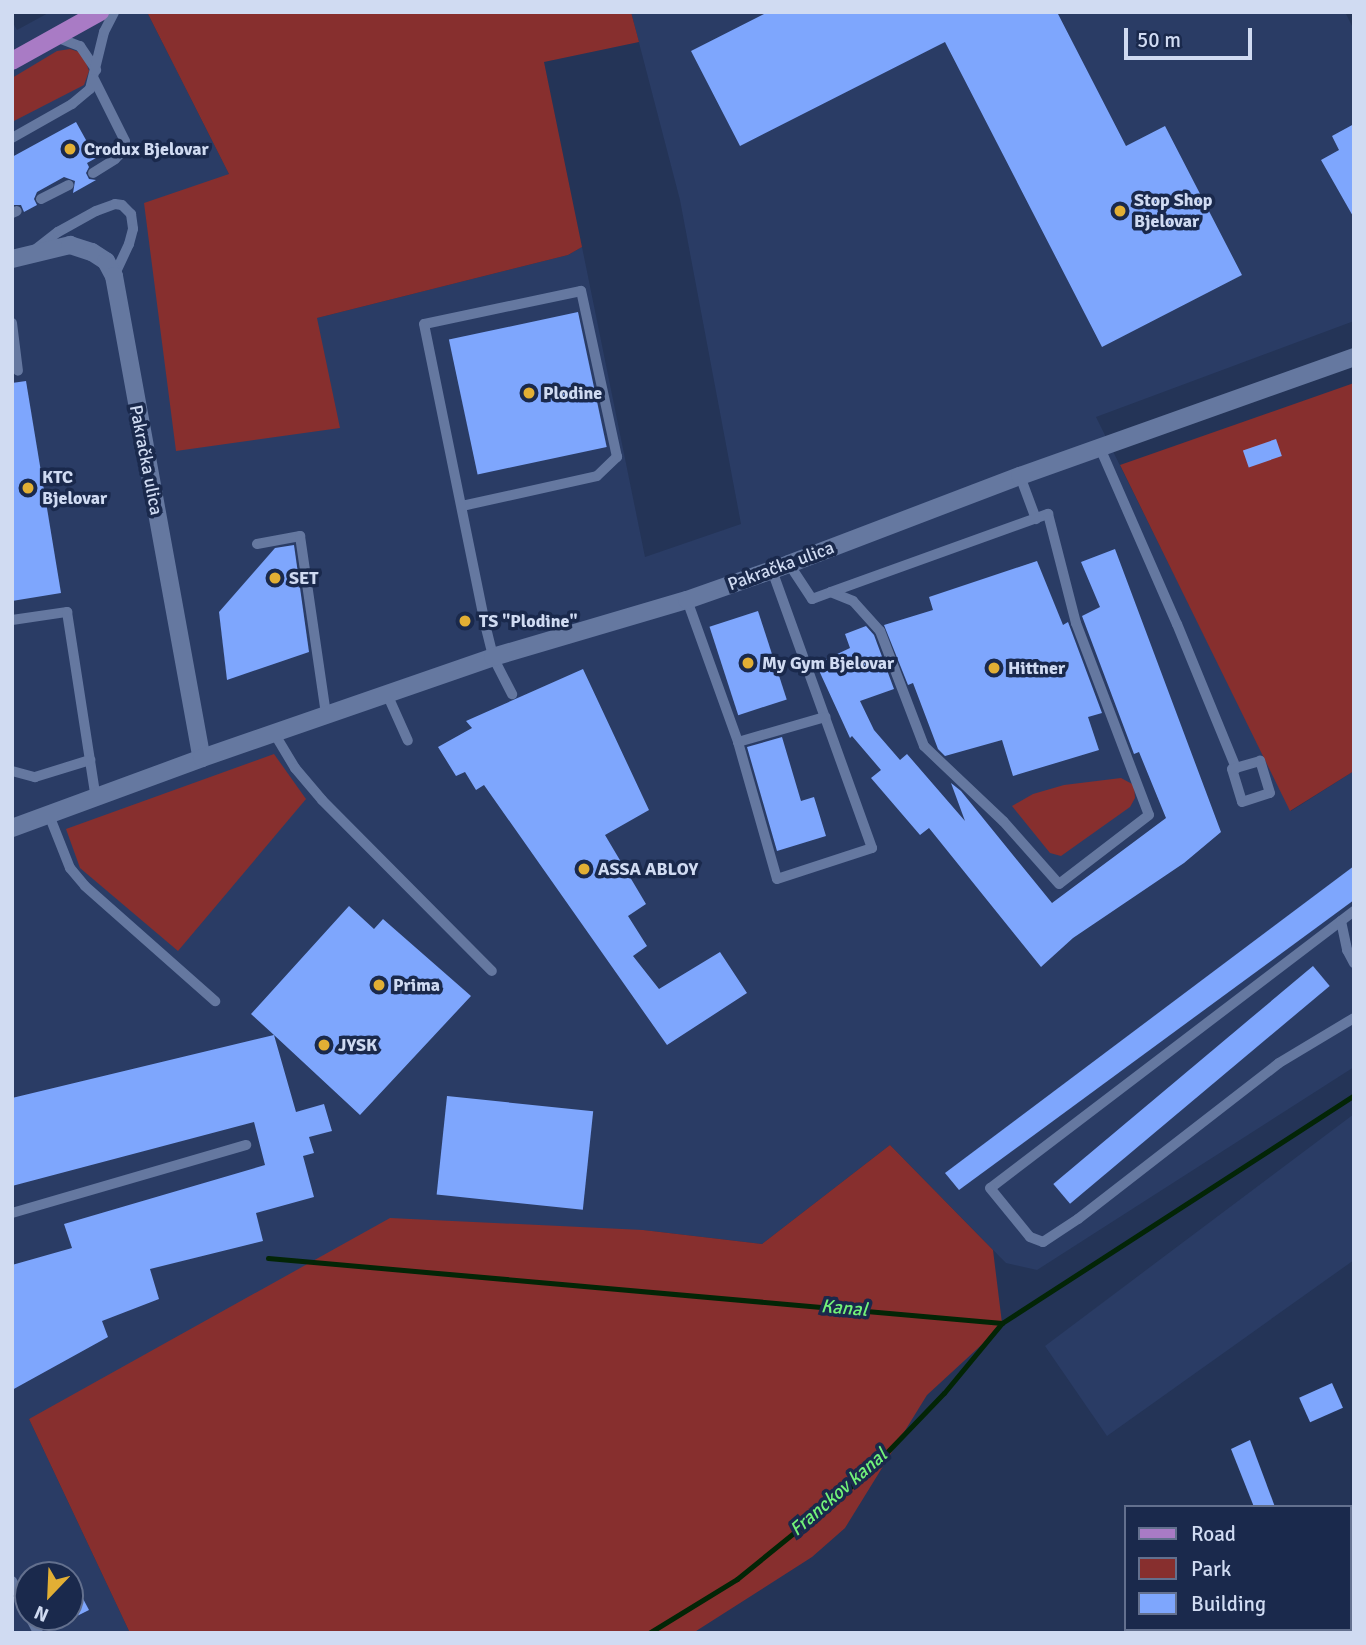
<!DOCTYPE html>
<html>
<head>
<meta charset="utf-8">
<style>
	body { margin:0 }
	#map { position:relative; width:1366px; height:1645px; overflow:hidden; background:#243457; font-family:Signika,sans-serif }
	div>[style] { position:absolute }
	.built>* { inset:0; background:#2a3c65 }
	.green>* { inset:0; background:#872f2e }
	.stream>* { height:5px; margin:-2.5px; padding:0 2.5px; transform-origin:2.5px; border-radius:2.5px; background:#032506 }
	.building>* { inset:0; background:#7ea6fd; transform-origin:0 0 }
	.service>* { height:10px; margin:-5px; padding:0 5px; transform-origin:5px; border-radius:5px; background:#6578a0 }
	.minor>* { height:18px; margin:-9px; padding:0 9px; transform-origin:9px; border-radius:9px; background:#6578a0 }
	.primary>* { height:18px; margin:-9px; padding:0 9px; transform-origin:9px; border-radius:9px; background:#a97bc5 }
	.dots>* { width:19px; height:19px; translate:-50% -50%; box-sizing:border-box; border:4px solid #1a294c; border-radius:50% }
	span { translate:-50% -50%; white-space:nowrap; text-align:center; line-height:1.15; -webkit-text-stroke:7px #1a294c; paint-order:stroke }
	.poi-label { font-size:18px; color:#d0dbf2; font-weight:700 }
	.left { translate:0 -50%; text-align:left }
	.street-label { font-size:18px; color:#d0dbf2 }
	.water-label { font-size:19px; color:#72f279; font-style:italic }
	.frame { position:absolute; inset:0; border:14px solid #d0dbf2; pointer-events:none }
	.legend { position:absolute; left:1124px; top:1505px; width:228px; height:126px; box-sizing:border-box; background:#1a294c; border:2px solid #63708e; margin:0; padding:9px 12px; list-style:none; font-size:21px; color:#d0dbf2 }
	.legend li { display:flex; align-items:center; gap:14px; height:35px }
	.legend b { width:35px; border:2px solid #63708e }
	.north { position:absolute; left:14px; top:1561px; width:70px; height:70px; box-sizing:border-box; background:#1a294c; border:2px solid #63708e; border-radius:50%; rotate:203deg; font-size:19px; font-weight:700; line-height:28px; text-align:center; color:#d0dbf2 }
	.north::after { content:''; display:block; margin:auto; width:24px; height:32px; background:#e2af34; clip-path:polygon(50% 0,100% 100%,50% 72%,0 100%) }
	.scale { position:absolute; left:1124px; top:28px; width:128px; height:32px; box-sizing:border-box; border:4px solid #d0dbf2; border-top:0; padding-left:9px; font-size:21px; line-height:24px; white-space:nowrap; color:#d0dbf2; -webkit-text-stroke:5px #1a294c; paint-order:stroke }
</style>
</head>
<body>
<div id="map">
	<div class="built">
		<div style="clip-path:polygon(evenodd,50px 12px,147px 12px,229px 174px,317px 318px,568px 255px,582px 247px,645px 557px,741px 524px,680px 200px,631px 12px,1345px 12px,1354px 30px,1354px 321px,1096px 417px,1291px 811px,1354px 771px,1354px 1067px,1037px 1270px,1006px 1263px,890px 1145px,762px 1244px,643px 1230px,29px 1419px,130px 1633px,12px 1633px,12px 21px,17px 30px,50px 12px,28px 1575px,70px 1575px,70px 1617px,28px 1617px,28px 1575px)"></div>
		<div style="clip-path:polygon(1354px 1114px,1354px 1260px,1107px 1436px,1045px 1346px)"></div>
	</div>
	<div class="green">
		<div style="clip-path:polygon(147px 12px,631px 12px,639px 42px,544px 62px,582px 247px,568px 255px,317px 318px,340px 428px,176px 451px,144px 203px,229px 174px)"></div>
		<div style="clip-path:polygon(70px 49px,79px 52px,85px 60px,89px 71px,84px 85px,12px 122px,12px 78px,57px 51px)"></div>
		<div style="clip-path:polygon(1354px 383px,1354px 771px,1290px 811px,1120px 465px)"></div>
		<div style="clip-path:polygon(274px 754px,306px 799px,178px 951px,80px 868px,66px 829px)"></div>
		<div style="clip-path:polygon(1121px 778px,1134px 785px,1135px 798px,1130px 807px,1061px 856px,1050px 853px,1012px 806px,1033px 794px,1064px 785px)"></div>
		<div style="clip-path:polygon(890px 1145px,993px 1250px,1002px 1323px,989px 1338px,927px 1395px,845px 1528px,812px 1557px,693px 1633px,130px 1633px,29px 1419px,390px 1218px,643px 1230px,762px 1244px)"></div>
	</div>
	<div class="stream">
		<div style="left:268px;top:1258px;width:737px;rotate:5.06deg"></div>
		<div style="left:1002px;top:1323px;width:419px;rotate:-32.9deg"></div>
		<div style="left:649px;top:1633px;width:103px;rotate:-31.5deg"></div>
		<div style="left:737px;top:1579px;width:165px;rotate:-39.1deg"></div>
		<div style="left:865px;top:1475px;width:114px;rotate:-46.1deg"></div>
		<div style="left:944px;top:1393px;width:91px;rotate:-50.4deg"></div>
	</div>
	<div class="building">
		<div style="clip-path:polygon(768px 12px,1057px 12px,1126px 146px,1165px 126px,1242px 275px,1102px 347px,945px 42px,740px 146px,691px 51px)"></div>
		<div style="clip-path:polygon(76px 122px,96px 158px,87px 163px,89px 167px,86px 173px,89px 179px,96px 180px,73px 193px,75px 181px,64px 177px,37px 192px,34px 199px,37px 205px,24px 212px,21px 205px,13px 205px,12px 157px)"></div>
		<div style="clip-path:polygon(1354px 124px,1354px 218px,1321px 160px,1339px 150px,1332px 136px)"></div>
		<div style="left:578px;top:312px;width:138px;height:132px;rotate:78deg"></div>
		<div style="clip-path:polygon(26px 381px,61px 593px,12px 601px,12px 383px)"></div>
		<div style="left:1276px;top:439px;width:18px;height:35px;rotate:71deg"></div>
		<div style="clip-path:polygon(294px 545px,309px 652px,227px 680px,219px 612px,275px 548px)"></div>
		<div style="clip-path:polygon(1115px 549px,1221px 832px,1184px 863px,1073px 938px,1041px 967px,929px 828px,920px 835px,871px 778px,881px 770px,852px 736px,850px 738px,816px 664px,850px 648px,845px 634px,866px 626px,874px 635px,894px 689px,860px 701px,874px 730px,900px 760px,907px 754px,965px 821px,951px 783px,961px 791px,1052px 903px,1166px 818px,1139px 752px,1134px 754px,1082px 616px,1100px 607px,1081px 562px)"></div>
		<div style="clip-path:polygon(1037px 561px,1063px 625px,1068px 622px,1102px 713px,1088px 717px,1099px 750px,1013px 776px,1002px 740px,945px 756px,938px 749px,913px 683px,908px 685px,884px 625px,933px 610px,929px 597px)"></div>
		<div style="left:758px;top:611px;width:93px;height:51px;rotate:72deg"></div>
		<div style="clip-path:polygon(583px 669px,649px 810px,605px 835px,646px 904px,628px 916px,647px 946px,633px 956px,659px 989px,720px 952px,747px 993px,667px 1045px,484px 785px,476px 790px,465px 772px,456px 776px,438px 747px,472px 728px,466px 721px)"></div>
		<div style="clip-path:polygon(782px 737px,801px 801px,814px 797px,826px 836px,777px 851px,747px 747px)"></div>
		<div style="clip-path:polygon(1354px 866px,1354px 900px,959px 1190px,945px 1173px)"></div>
		<div style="clip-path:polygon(349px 906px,374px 929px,383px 919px,471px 996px,360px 1115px,274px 1035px,296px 1112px,324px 1104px,332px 1131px,309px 1137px,314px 1153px,303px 1156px,314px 1197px,256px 1213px,263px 1241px,150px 1269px,159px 1299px,102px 1321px,108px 1337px,12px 1390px,12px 1265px,72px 1248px,64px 1224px,265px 1165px,254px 1122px,12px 1186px,12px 1098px,274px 1035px,251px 1014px)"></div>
		<div style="left:1313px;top:966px;width:26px;height:339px;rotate:50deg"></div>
		<div style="left:447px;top:1096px;width:147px;height:99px;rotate:6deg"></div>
		<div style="left:1332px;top:1383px;width:27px;height:36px;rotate:66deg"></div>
		<div style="clip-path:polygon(1250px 1440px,1275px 1507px,1254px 1507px,1231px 1449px)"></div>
		<div style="clip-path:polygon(70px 1574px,89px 1610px,75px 1617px,70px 1608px)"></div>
	</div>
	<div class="service">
		<div style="left:56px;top:37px;width:26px;rotate:21deg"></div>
		<div style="left:80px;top:46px;width:29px;rotate:56deg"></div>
		<div style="left:12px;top:138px;width:69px;rotate:-29.5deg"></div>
		<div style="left:72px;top:104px;width:23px;rotate:-40deg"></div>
		<div style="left:90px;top:89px;width:59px;rotate:-76.2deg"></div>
		<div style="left:104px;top:32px;width:22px;rotate:-63deg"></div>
		<div style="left:93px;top:173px;width:26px;rotate:-32deg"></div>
		<div style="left:115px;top:159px;width:11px;rotate:-45deg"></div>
		<div style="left:123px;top:151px;width:10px;rotate:-79deg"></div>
		<div style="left:125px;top:141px;width:69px;rotate:-116.6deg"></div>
		<div style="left:41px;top:199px;width:31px;rotate:-27deg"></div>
		<div style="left:12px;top:213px;width:5px;rotate:-22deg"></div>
		<div style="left:36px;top:249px;width:28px;rotate:-38deg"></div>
		<div style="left:58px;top:232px;width:43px;rotate:-28.9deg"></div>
		<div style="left:96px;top:211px;width:20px;rotate:-20deg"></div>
		<div style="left:115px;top:204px;width:7px;rotate:8deg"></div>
		<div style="left:122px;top:205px;width:13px;rotate:45deg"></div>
		<div style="left:131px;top:214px;width:15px;rotate:82deg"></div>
		<div style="left:133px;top:229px;width:16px;rotate:105deg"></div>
		<div style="left:129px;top:244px;width:35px;rotate:115deg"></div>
		<div style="left:12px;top:323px;width:48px;rotate:82.9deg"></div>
		<div style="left:1100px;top:448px;width:192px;rotate:66.4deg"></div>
		<div style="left:1177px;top:624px;width:156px;rotate:67.7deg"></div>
		<div style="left:1236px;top:768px;width:4px;rotate:166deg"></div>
		<div style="left:1232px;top:769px;width:34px;rotate:73deg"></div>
		<div style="left:1242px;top:802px;width:29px;rotate:-18deg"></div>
		<div style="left:1270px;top:793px;width:34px;rotate:-107deg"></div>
		<div style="left:1260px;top:761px;width:25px;rotate:164deg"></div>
		<div style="left:1020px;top:476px;width:46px;rotate:69.6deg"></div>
		<div style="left:462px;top:506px;width:138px;rotate:-12.5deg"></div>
		<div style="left:597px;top:476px;width:28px;rotate:-44deg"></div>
		<div style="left:617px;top:457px;width:170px;rotate:-102.2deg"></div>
		<div style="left:581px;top:291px;width:160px;rotate:168.1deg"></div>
		<div style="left:424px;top:324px;width:306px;rotate:78.5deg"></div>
		<div style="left:485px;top:624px;width:34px;rotate:76deg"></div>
		<div style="left:493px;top:657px;width:42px;rotate:62.8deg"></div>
		<div style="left:257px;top:544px;width:44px;rotate:-10.5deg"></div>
		<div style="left:300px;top:536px;width:181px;rotate:81.7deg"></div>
		<div style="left:789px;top:564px;width:42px;rotate:56.7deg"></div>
		<div style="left:812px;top:599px;width:20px;rotate:-20deg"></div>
		<div style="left:831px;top:592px;width:231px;rotate:-19.8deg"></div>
		<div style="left:1048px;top:514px;width:113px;rotate:75.6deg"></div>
		<div style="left:1076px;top:623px;width:205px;rotate:69.2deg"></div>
		<div style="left:1149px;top:815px;width:113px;rotate:142.5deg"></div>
		<div style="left:1059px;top:884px;width:84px;rotate:-131.6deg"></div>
		<div style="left:1003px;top:821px;width:109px;rotate:-136.5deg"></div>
		<div style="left:924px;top:746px;width:123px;rotate:-110.9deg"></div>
		<div style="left:880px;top:631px;width:40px;rotate:-132deg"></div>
		<div style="left:853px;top:601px;width:24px;rotate:-158deg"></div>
		<div style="left:687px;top:600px;width:151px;rotate:70.2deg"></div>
		<div style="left:738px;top:742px;width:142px;rotate:74.1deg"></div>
		<div style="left:777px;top:879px;width:100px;rotate:-18.1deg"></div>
		<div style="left:872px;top:848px;width:295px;rotate:-109.8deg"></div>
		<div style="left:12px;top:620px;width:56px;rotate:-8.3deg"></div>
		<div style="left:67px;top:612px;width:189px;rotate:81.2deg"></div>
		<div style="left:387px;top:694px;width:51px;rotate:65.9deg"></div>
		<div style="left:274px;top:733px;width:41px;rotate:59deg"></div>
		<div style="left:295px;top:768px;width:42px;rotate:49.8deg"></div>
		<div style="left:322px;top:800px;width:241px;rotate:45.2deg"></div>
		<div style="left:738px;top:742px;width:91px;rotate:-16deg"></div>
		<div style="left:12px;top:771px;width:24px;rotate:15deg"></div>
		<div style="left:35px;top:777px;width:58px;rotate:-17.2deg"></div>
		<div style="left:49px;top:815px;width:57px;rotate:68.4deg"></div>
		<div style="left:70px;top:868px;width:23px;rotate:50deg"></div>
		<div style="left:85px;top:886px;width:174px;rotate:41.5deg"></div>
		<div style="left:1354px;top:911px;width:457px;rotate:142.7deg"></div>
		<div style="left:990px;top:1188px;width:63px;rotate:50.8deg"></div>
		<div style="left:1030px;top:1237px;width:14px;rotate:21deg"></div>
		<div style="left:1043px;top:1242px;width:42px;rotate:-33.3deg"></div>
		<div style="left:1078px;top:1219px;width:254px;rotate:-37.8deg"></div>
		<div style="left:1279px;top:1063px;width:87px;rotate:-31deg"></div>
		<div style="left:1341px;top:921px;width:30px;rotate:78deg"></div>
		<div style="left:1347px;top:950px;width:15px;rotate:62deg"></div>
		<div style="left:12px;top:1213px;width:244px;rotate:-16.2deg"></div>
		<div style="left:12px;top:1581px;width:35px;rotate:63deg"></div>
		<div style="left:30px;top:1617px;width:18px;rotate:63deg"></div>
		<div style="left:1336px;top:1629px;width:4px;rotate:76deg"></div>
	</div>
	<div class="minor">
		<div style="left:12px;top:259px;width:60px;rotate:-13.6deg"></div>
		<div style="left:70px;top:245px;width:23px;rotate:18deg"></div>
		<div style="left:92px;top:252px;width:17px;rotate:33deg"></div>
		<div style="left:106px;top:261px;width:17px;rotate:62deg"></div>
		<div style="left:114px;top:276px;width:490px;rotate:79.7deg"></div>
		<div style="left:12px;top:828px;width:202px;rotate:-20.2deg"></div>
		<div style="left:202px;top:758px;width:308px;rotate:-19.1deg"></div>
		<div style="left:493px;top:657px;width:202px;rotate:-16.4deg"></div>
		<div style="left:687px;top:600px;width:108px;rotate:-19.4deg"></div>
		<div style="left:789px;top:564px;width:247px;rotate:-20.9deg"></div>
		<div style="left:1020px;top:476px;width:355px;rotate:-19.6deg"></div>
	</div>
	<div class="primary">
		<div style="left:12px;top:61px;width:101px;rotate:-29.1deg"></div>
	</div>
	<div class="dots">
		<div style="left:70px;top:149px;background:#e2af34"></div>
		<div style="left:1120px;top:211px;background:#e2af34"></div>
		<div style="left:529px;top:393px;background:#e2af34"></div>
		<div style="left:28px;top:488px;background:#e2af34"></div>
		<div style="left:275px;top:578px;background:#e2af34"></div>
		<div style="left:465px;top:621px;background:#e2af34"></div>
		<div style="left:748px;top:663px;background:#e2af34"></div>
		<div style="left:994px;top:668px;background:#e2af34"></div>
		<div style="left:584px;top:869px;background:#e2af34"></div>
		<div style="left:379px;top:985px;background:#e2af34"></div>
		<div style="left:324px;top:1045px;background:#e2af34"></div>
	</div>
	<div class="poi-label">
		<span class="left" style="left:84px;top:149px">Crodux Bjelovar</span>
		<span class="left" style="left:1134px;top:211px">Stop Shop<br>Bjelovar</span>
		<span class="left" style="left:543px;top:393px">Plodine</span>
		<span class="left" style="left:42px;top:488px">KTC<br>Bjelovar</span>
		<span class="left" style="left:289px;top:578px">SET</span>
		<span class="left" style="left:479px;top:621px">TS "Plodine"</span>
		<span class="left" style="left:762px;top:663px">My Gym Bjelovar</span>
		<span class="left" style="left:1008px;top:668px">Hittner</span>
		<span class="left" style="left:598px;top:869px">ASSA ABLOY</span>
		<span class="left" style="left:393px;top:985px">Prima</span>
		<span class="left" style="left:338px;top:1045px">JYSK</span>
	</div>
	<div class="street-label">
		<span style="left:146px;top:460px;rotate:79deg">Pakračka ulica</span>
		<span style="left:781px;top:566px;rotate:-20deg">Pakračka ulica</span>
	</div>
	<div class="water-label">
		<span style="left:844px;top:1309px;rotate:5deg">Kanal</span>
		<span style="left:839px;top:1493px;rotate:-41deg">Franckov kanal</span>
	</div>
	<div class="frame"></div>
	<ul class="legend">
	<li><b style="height:9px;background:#a97bc5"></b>Road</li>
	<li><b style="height:19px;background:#872f2e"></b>Park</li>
	<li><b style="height:19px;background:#7ea6fd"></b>Building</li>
	</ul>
	<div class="north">N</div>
	<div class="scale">50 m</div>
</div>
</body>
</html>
